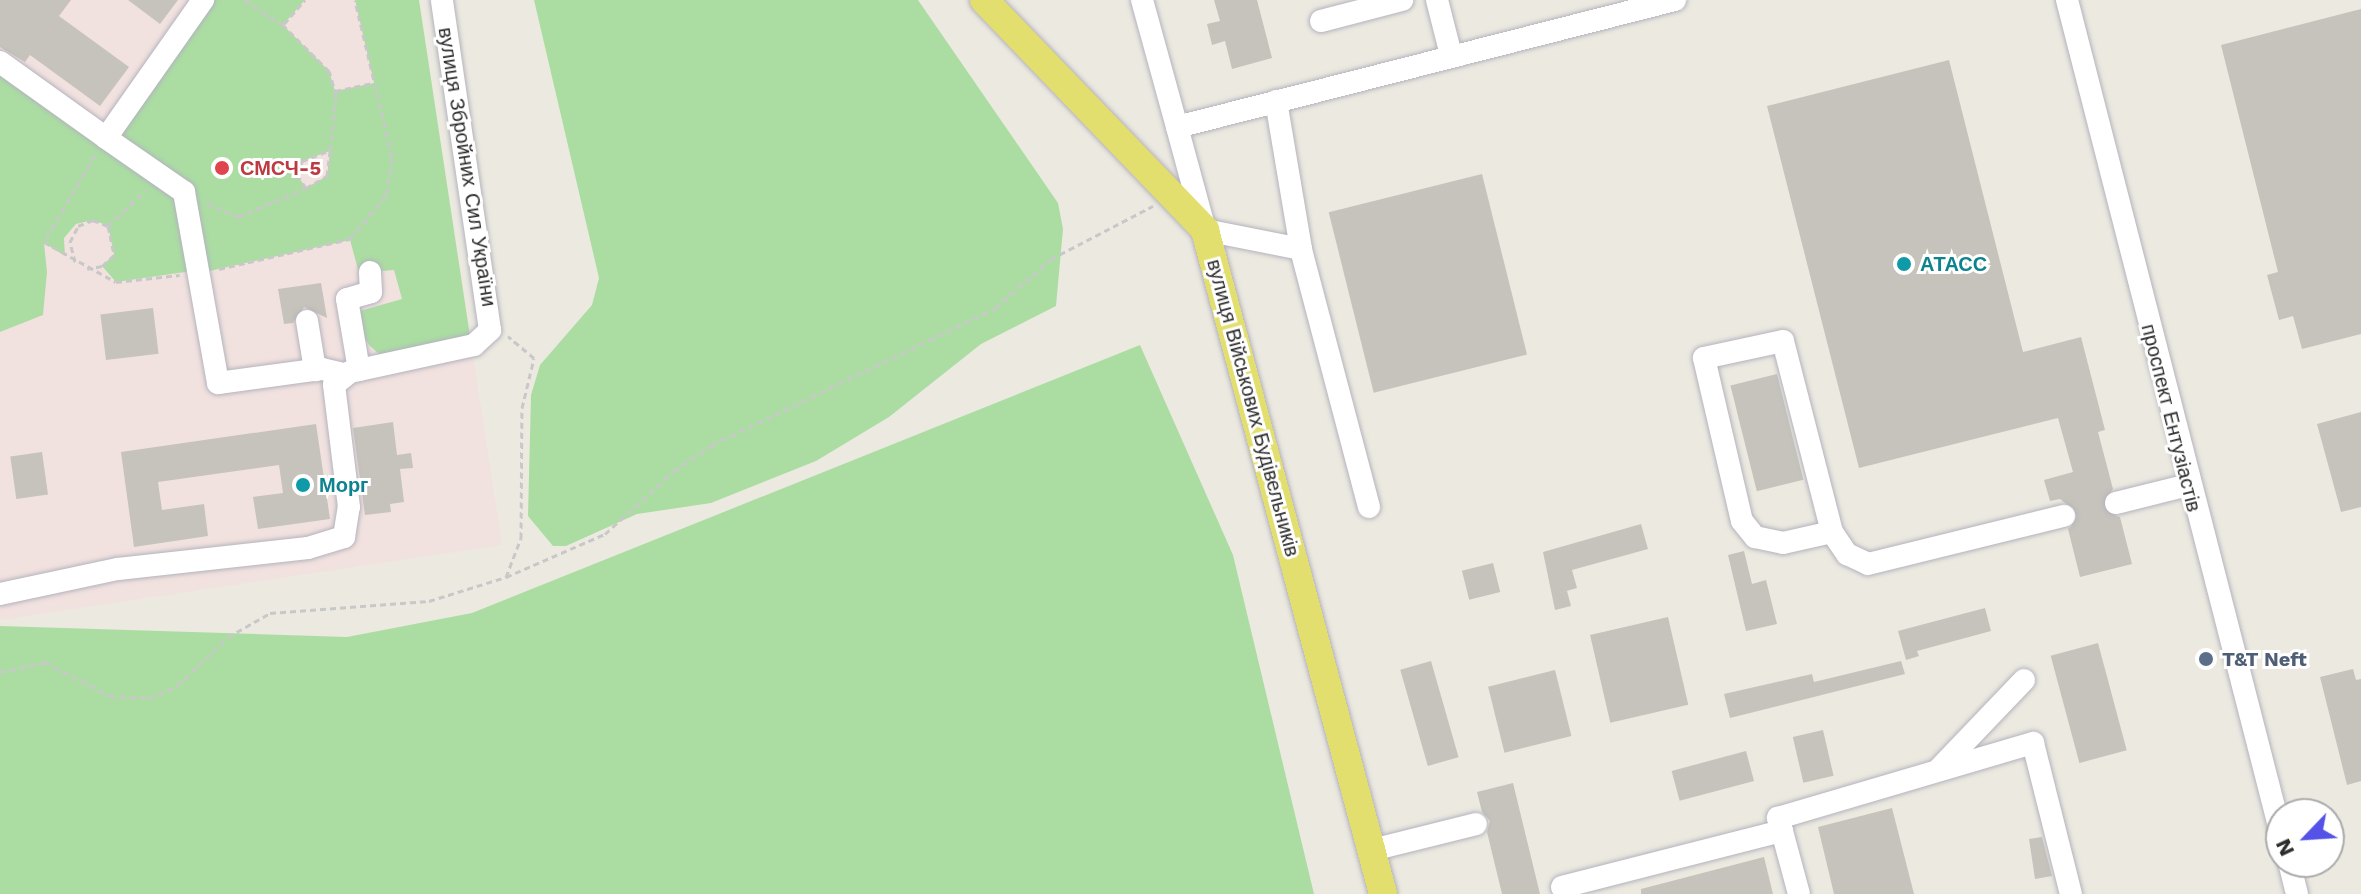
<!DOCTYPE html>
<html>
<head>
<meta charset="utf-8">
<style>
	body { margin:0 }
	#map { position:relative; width:2361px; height:894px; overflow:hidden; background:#ece9e0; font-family:"Work Sans",sans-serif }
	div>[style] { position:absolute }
	.medical>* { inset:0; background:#f2e2df }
	.green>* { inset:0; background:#abdda3 }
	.building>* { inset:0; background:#c5c3bb; transform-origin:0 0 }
	.minor-tunnel>* { height:22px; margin-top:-11px; transform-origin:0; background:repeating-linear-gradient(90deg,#c6c3bc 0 22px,transparent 0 33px) }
	.path>* { height:3px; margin-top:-1.5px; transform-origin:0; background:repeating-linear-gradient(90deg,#c8c8c8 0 6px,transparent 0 10px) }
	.roads { filter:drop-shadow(0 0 2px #b4b3be) drop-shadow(0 0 2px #b4b3be) }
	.minor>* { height:22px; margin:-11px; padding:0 11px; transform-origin:11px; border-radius:11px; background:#fff }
	.major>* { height:28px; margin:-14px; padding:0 14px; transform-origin:14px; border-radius:14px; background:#e2df6f }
	.dots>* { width:22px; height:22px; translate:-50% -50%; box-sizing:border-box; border:4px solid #fff; border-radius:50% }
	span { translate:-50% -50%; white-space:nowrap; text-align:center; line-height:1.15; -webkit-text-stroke:6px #fff; paint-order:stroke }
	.street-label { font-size:20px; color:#2c2c2c }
	.health-label { font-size:20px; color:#be3a42; font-weight:700 }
	.left { translate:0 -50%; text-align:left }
	.culture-label { font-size:20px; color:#0d838f; font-weight:700 }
	.service-label { font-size:20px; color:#4e5e75; font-weight:700 }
	.north { position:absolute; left:2265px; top:798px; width:80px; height:80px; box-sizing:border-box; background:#fff; border:2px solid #ababab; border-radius:50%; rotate:245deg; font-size:22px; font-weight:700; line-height:32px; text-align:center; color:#2c2c2c }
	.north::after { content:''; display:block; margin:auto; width:28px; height:36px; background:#5552e7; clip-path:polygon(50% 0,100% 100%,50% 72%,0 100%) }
</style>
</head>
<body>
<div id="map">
	<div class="medical">
		<div style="clip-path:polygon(0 0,419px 0,502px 545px,0 620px)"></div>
	</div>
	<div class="green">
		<div style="clip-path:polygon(evenodd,203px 0,305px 0,283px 25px,329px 71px,335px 91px,374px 83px,355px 0,419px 0,470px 336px,379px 354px,370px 346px,361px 333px,360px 311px,402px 299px,394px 270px,359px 273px,350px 240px,196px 274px,184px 192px,106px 138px,203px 0,330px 151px,327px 176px,306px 188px,298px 176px,302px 161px,330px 151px)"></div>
		<div style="clip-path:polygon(534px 0,918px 0,1058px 203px,1063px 229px,1056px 306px,981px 344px,889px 417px,816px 461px,711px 503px,637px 514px,566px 546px,553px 546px,528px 516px,531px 395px,540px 365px,592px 305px,599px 278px)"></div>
		<div style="clip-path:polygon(0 70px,180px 194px,192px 271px,116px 282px,102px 266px,114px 254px,108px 226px,93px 220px,76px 224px,64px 238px,65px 256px,44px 243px,47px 272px,43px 315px,0 332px)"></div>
		<div style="clip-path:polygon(1140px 345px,1233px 555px,1314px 894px,0 894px,0 626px,347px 637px,472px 613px)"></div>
	</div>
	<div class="building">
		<div style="clip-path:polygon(0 0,71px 0,59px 16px,129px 67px,100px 106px,30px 55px,25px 62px,0 47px)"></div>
		<div style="clip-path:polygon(128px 0,178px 0,160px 24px)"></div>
		<div style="clip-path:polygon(1214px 0,1257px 0,1272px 58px,1232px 69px,1225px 41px,1212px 45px,1207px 24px,1220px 21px)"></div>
		<div style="clip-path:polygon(2361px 9px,2361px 334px,2302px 349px,2293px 316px,2279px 320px,2267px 275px,2278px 272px,2221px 45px)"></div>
		<div style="clip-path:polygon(1949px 60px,2023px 352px,2081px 337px,2105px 430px,2098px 432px,2113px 489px,2102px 506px,2107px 513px,2120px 517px,2132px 564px,2080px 577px,2068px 529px,2077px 521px,2077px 512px,2060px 499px,2050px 501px,2044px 480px,2073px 472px,2058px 418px,1859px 468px,1767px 106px)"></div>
		<div style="left:1482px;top:174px;width:186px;height:158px;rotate:76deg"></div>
		<div style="clip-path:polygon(321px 283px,327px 318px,304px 307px,293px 323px,284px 324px,278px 289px)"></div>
		<div style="left:153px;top:308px;width:46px;height:53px;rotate:83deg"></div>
		<div style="left:1777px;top:374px;width:109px;height:48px;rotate:76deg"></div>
		<div style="clip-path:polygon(2361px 412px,2361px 507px,2341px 512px,2317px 424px)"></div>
		<div style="clip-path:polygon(393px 422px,397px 455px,411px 453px,413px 468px,400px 469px,404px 502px,390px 504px,391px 512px,365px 515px,353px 428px)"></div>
		<div style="clip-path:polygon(316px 424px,330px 519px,258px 529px,253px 497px,283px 493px,279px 465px,222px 473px,158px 482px,162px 510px,204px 504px,208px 536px,134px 547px,121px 452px)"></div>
		<div style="left:42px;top:452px;width:43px;height:32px;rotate:82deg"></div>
		<div style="clip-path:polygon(1641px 524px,1648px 549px,1572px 570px,1577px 588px,1556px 594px,1567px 591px,1571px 606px,1555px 610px,1543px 552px)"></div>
		<div style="clip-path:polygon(1744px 551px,1752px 584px,1766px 580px,1777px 624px,1746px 631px,1728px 555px)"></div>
		<div style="left:1493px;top:563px;width:30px;height:32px;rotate:76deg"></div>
		<div style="clip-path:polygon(1985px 608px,1991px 631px,1917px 651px,1919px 656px,1906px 660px,1898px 631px)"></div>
		<div style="left:1668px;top:617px;width:90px;height:80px;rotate:77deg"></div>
		<div style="left:2098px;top:643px;width:111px;height:49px;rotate:75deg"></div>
		<div style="left:1431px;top:661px;width:100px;height:32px;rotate:74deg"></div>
		<div style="clip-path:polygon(1901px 661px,1905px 674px,1730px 718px,1724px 694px,1812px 674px,1814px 682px)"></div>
		<div style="clip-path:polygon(2353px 669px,2356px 680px,2361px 679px,2361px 781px,2347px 785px,2320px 677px)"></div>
		<div style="left:1555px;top:670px;width:68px;height:69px;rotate:76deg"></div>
		<div style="left:1823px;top:730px;width:47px;height:31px;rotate:77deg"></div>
		<div style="left:1746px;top:751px;width:31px;height:77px;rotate:75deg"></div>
		<div style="clip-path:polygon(1513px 783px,1540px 894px,1502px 894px,1487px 832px,1490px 821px,1482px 812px,1477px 792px)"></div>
		<div style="clip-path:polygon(1892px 808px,1914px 894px,1834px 894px,1818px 827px)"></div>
		<div style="clip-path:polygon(2042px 837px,2052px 876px,2035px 879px,2029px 839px)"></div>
		<div style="clip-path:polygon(1764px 857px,1773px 894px,1641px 894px,1641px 889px)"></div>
	</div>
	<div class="minor-tunnel">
		<div style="left:2064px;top:516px;width:54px;rotate:-14deg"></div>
	</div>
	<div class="path">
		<div style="left:284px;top:24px;width:32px;rotate:-49deg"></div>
		<div style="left:335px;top:91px;width:40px;rotate:-12deg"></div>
		<div style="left:95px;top:155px;width:101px;rotate:120.4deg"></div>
		<div style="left:44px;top:242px;width:82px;rotate:29.1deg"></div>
		<div style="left:116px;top:282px;width:64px;rotate:-6.2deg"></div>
		<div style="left:306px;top:188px;width:24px;rotate:-30deg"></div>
		<div style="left:327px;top:176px;width:26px;rotate:-83deg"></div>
		<div style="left:207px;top:203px;width:34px;rotate:24deg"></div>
		<div style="left:238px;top:217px;width:74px;rotate:-23.1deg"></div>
		<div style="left:306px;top:188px;width:14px;rotate:-124deg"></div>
		<div style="left:298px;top:176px;width:16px;rotate:-75deg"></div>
		<div style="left:302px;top:161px;width:30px;rotate:-21deg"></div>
		<div style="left:330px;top:150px;width:55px;rotate:-83.8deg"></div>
		<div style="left:336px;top:95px;width:25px;rotate:-106deg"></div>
		<div style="left:329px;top:71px;width:65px;rotate:-135deg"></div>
		<div style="left:283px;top:25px;width:46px;rotate:-147.3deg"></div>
		<div style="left:108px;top:226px;width:52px;rotate:-43.5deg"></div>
		<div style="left:75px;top:262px;width:21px;rotate:-104deg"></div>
		<div style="left:70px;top:242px;width:18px;rotate:-63deg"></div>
		<div style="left:78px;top:226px;width:16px;rotate:-22deg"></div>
		<div style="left:93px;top:220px;width:16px;rotate:22deg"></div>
		<div style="left:108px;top:226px;width:30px;rotate:78deg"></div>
		<div style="left:114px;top:255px;width:16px;rotate:137deg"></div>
		<div style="left:102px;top:266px;width:15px;rotate:169deg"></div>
		<div style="left:219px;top:269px;width:134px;rotate:-12.9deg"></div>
		<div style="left:350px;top:239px;width:58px;rotate:-50.6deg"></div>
		<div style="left:387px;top:194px;width:37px;rotate:-82deg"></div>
		<div style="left:392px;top:157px;width:161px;rotate:-103.3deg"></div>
		<div style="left:506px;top:577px;width:108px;rotate:-23.5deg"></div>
		<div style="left:605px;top:534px;width:93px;rotate:-42.4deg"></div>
		<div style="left:674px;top:471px;width:46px;rotate:-34.4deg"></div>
		<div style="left:712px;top:445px;width:314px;rotate:-25.8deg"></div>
		<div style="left:995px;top:308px;width:74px;rotate:-41.2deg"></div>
		<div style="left:1051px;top:259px;width:115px;rotate:-27.5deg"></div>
		<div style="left:0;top:672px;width:46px;rotate:-12.5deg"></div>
		<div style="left:45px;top:662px;width:73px;rotate:27.6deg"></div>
		<div style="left:110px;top:696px;width:39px;rotate:3deg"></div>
		<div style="left:149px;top:698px;width:30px;rotate:-23deg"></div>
		<div style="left:177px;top:686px;width:71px;rotate:-43.9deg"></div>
		<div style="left:228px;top:637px;width:48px;rotate:-29.7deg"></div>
		<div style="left:270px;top:613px;width:159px;rotate:-4.3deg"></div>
		<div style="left:429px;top:601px;width:81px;rotate:-17.3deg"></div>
		<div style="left:506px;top:577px;width:42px;rotate:-69deg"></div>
		<div style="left:521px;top:538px;width:130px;rotate:-89.6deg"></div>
		<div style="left:522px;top:408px;width:51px;rotate:-76.5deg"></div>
		<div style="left:534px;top:358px;width:34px;rotate:-140deg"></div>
	</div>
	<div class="roads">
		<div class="minor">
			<div style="left:1142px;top:0;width:132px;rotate:74.6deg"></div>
			<div style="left:1437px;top:0;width:57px;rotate:75.7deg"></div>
			<div style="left:2067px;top:0;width:861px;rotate:75.61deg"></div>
			<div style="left:1321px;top:21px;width:84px;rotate:-14.5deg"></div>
			<div style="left:0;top:62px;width:130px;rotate:35.6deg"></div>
			<div style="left:106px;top:138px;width:169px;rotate:-54.9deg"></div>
			<div style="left:1276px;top:101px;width:150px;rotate:80.4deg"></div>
			<div style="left:106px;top:138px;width:95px;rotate:34.7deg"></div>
			<div style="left:184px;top:192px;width:194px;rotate:79.9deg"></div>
			<div style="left:218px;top:383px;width:105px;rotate:-7.7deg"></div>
			<div style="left:322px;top:369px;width:23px;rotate:13deg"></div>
			<div style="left:307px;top:321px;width:50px;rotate:80.7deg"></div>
			<div style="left:359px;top:370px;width:72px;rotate:-99.6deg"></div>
			<div style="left:347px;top:299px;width:25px;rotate:-16deg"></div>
			<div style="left:371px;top:292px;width:20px;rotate:-93deg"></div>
			<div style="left:2116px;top:503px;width:74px;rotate:-14deg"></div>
			<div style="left:1369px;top:507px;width:267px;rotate:-104.8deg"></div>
			<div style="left:1301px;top:249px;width:98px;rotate:-168.8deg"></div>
			<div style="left:1205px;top:230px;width:107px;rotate:-105.2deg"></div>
			<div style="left:1177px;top:127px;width:514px;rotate:-14.31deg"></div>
			<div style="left:1832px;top:532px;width:197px;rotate:-104.4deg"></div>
			<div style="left:1783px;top:341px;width:81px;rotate:167.9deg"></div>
			<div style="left:1704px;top:358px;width:167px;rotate:76.9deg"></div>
			<div style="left:1742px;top:521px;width:21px;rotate:51deg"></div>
			<div style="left:1755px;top:537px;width:29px;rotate:12deg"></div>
			<div style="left:1783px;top:543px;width:50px;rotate:-12.7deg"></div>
			<div style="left:1832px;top:532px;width:27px;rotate:56deg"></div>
			<div style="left:1847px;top:554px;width:23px;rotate:25deg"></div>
			<div style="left:1868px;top:564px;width:202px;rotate:-13.8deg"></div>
			<div style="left:0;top:594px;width:121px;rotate:-12deg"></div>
			<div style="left:118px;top:569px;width:191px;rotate:-6.3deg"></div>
			<div style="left:308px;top:548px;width:38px;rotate:-17deg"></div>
			<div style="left:344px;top:537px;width:30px;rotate:-81deg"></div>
			<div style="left:349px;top:507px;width:123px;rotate:-97deg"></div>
			<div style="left:334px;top:385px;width:21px;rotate:-39deg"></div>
			<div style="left:350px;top:372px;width:127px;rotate:-12.3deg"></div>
			<div style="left:474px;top:345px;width:22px;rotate:-43deg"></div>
			<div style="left:490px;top:330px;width:333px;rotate:-98.3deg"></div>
			<div style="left:1939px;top:769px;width:123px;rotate:-46.3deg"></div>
			<div style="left:1782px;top:831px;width:65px;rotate:74.9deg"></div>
			<div style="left:1372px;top:850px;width:107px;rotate:-14deg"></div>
			<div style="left:2289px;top:862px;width:33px;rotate:76deg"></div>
			<div style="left:1562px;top:887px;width:227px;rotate:-14.3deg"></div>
			<div style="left:1782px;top:831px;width:14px;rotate:-107deg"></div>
			<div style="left:1778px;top:818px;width:266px;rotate:-16.4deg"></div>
			<div style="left:2033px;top:743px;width:156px;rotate:75.9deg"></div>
		</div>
		<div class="major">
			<div style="left:984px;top:0;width:319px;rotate:46.1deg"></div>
			<div style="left:1205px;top:230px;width:687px;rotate:74.99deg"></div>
		</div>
	</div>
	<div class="dots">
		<div style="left:222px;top:168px;background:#e0444e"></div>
		<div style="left:1904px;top:264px;background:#0f9aa8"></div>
		<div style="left:303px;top:485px;background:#0f9aa8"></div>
		<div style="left:2206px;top:659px;background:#5c6f8a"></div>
	</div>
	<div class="street-label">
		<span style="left:467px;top:167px;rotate:81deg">вулиця Збройних Сил України</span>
		<span style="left:1253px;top:408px;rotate:75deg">вулиця Військових Будівельників</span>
		<span style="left:2171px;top:418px;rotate:76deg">проспект Ентузіастів</span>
	</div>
	<div class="health-label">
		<span class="left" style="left:240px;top:168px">СМСЧ-5</span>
	</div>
	<div class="culture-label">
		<span class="left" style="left:1920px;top:264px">АТАСС</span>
		<span class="left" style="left:319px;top:485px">Морг</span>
	</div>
	<div class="service-label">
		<span class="left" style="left:2222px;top:659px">T&amp;T Neft</span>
	</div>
	<div class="north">N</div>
</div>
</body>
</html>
